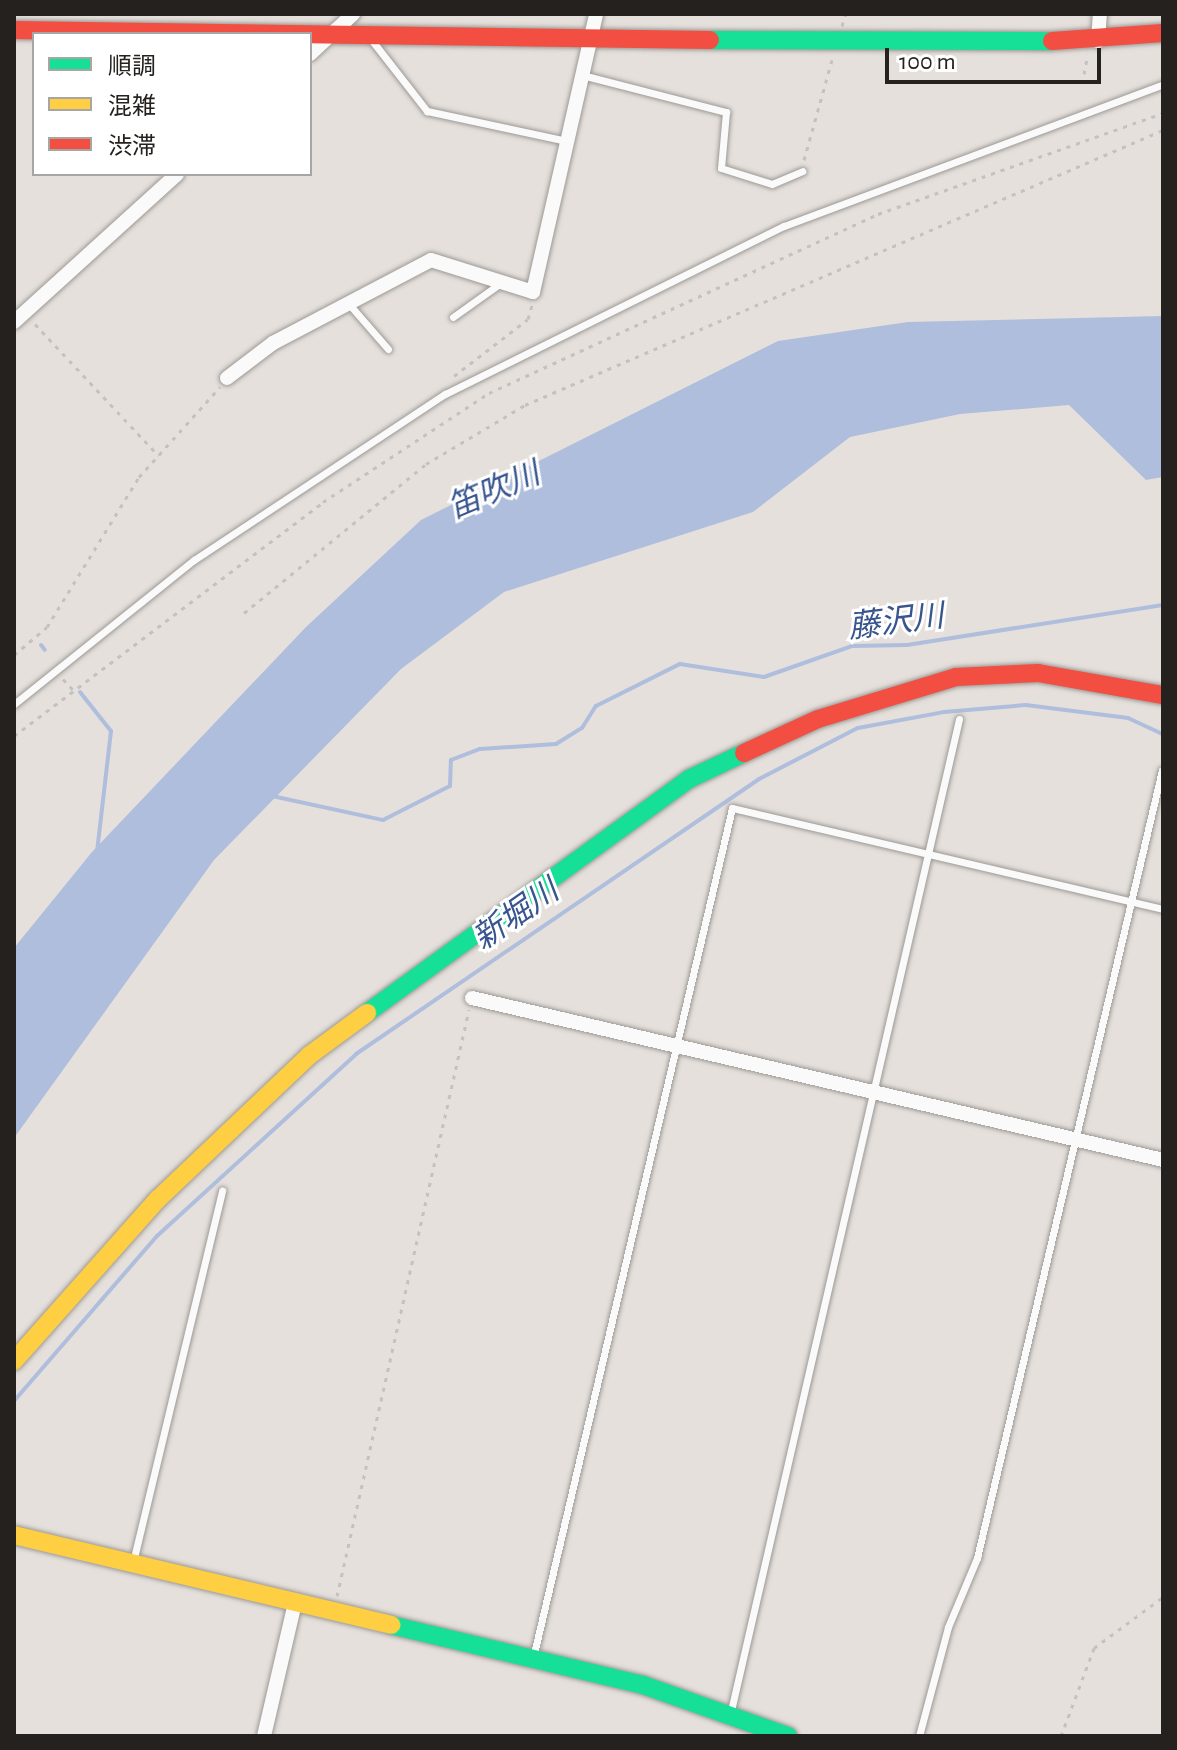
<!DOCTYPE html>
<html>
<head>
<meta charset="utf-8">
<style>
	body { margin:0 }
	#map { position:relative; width:1177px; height:1750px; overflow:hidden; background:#e5e0db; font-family:"Alegreya Sans","Noto Sans JP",sans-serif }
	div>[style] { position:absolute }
	.water>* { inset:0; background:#afbedd }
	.stream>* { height:4px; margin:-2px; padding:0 2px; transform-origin:2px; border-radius:2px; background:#afbedd }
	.path>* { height:3px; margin-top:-1.5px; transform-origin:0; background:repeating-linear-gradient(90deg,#c4c2c1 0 4px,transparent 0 10px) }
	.roads { filter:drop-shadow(0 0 2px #9d9996) drop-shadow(0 0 2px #9d9996) }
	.lane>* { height:7px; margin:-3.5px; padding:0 3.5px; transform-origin:3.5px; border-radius:3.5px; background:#fbfafa }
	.street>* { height:14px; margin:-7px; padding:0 7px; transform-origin:7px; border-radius:7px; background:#fbfafa }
	.fast>* { height:18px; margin:-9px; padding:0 9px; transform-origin:9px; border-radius:9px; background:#16e098 }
	.slow>* { height:18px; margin:-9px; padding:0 9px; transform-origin:9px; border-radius:9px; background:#ffcf43 }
	.jam>* { height:18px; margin:-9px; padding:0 9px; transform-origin:9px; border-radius:9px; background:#f24e42 }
	span { translate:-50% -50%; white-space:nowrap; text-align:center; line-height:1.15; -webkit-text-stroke:6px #fff; paint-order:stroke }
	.water-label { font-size:32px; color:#38558f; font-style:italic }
	.frame { position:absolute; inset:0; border:16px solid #24211e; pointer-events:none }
	.legend { position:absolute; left:32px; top:32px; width:280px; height:144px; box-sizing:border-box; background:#fff; border:2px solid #a7a6a5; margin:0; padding:10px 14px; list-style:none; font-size:24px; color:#24211e }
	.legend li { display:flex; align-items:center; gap:16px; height:40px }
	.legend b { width:40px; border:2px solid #a7a6a5 }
	.scale { position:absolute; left:885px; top:48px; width:216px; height:36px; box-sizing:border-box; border:4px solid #24211e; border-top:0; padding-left:10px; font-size:24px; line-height:28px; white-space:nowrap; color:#24211e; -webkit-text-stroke:6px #fff; paint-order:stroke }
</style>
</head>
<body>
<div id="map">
	<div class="water">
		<div style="clip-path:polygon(1163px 316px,1163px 477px,1146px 480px,1069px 405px,960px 414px,850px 437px,753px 512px,504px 592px,401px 669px,214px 860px,14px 1138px,14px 948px,92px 852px,306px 627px,421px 520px,778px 341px,908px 322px)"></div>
	</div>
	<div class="stream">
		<div style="left:41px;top:645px;width:6px;rotate:51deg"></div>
		<div style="left:80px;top:692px;width:50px;rotate:51.5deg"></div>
		<div style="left:111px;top:731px;width:122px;rotate:96.6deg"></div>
		<div style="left:272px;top:796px;width:114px;rotate:12.2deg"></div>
		<div style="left:383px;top:820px;width:75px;rotate:-26.9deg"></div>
		<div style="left:450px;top:786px;width:26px;rotate:-88deg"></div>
		<div style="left:451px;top:760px;width:31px;rotate:-21deg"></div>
		<div style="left:480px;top:749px;width:76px;rotate:-3.8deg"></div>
		<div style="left:556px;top:744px;width:31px;rotate:-32deg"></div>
		<div style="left:582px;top:728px;width:26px;rotate:-58deg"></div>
		<div style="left:596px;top:706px;width:94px;rotate:-26.6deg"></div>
		<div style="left:680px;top:664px;width:85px;rotate:8.8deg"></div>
		<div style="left:764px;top:677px;width:93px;rotate:-19.4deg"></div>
		<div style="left:852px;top:646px;width:55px;rotate:-1deg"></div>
		<div style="left:907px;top:645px;width:259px;rotate:-8.9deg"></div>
		<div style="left:14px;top:1401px;width:218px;rotate:-49.1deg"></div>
		<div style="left:157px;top:1236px;width:270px;rotate:-42.4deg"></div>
		<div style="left:356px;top:1054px;width:488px;rotate:-34.3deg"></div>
		<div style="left:759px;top:779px;width:111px;rotate:-27.3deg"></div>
		<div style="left:858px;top:728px;width:87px;rotate:-10.5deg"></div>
		<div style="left:944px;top:712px;width:82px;rotate:-4.9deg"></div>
		<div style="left:1026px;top:705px;width:103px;rotate:7.3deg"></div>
		<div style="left:1128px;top:718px;width:38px;rotate:25deg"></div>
	</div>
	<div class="path">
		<div style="left:842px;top:26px;width:13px;rotate:-72deg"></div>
		<div style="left:1084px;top:74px;width:20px;rotate:-79deg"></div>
		<div style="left:804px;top:160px;width:104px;rotate:-74.4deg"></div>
		<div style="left:35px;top:324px;width:180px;rotate:46.8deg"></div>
		<div style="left:454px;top:376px;width:93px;rotate:-37.6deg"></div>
		<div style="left:528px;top:319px;width:15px;rotate:-74deg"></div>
		<div style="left:244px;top:613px;width:235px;rotate:-39.3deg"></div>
		<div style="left:426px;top:464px;width:115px;rotate:-30.8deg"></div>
		<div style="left:525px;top:405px;width:695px;rotate:-23.32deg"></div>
		<div style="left:14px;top:655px;width:43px;rotate:-40.3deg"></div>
		<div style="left:47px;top:627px;width:176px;rotate:-58.5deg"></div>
		<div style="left:139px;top:477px;width:121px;rotate:-48deg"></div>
		<div style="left:63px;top:679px;width:16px;rotate:47deg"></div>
		<div style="left:14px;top:736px;width:388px;rotate:-37.1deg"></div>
		<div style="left:323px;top:502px;width:199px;rotate:-33.3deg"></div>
		<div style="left:489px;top:393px;width:428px;rotate:-24.7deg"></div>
		<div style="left:878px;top:214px;width:302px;rotate:-19.5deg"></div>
		<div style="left:337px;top:1596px;width:601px;rotate:-77.31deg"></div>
		<div style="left:1061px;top:1736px;width:94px;rotate:-69.4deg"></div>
		<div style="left:1094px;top:1648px;width:86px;rotate:-36.5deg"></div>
	</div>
	<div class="roads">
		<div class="lane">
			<div style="left:370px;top:38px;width:93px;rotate:52deg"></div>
			<div style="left:427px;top:111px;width:143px;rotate:12.1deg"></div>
			<div style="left:582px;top:75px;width:149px;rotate:14.4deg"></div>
			<div style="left:726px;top:112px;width:56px;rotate:95.1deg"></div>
			<div style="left:721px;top:168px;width:53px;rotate:17.4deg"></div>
			<div style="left:772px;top:184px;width:33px;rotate:-23deg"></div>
			<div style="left:348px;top:303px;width:61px;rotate:49deg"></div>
			<div style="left:453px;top:317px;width:60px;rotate:-35.5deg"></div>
			<div style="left:14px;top:704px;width:231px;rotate:-38.7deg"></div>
			<div style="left:194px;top:560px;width:301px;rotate:-33.5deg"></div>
			<div style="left:445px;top:394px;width:378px;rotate:-26.4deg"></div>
			<div style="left:784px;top:226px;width:405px;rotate:-20.5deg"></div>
			<div style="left:133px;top:1562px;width:382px;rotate:-76.5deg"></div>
			<div style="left:533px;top:1658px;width:873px;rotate:-76.82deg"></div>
			<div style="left:732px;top:808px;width:443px;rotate:13.2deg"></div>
			<div style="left:730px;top:1715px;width:1022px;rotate:-77.05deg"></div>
			<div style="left:919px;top:1736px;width:113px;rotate:-75.1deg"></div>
			<div style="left:948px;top:1627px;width:75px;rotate:-67.2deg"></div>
			<div style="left:977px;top:1558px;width:809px;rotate:-76.79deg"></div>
		</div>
		<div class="street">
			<div style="left:1098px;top:41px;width:27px;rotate:-86deg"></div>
			<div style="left:310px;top:54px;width:59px;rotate:-42.9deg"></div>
			<div style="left:14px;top:322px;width:220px;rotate:-42.2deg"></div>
			<div style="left:227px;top:378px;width:58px;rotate:-37.3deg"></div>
			<div style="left:273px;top:343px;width:178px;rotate:-27.7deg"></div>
			<div style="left:431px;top:260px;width:107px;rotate:17.4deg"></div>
			<div style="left:533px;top:292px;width:285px;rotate:-77.2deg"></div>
			<div style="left:472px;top:998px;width:710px;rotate:13.19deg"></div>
			<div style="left:264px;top:1736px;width:137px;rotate:-76.9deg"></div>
		</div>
		<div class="fast">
			<div style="left:710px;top:40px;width:342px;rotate:0.2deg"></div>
			<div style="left:367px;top:1013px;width:398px;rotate:-36deg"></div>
			<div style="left:689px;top:779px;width:61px;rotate:-25.3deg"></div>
			<div style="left:391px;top:1625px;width:259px;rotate:13.4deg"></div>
			<div style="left:643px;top:1685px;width:154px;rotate:19.4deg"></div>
		</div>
		<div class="slow">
			<div style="left:14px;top:1361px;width:217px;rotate:-48.4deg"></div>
			<div style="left:158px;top:1199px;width:209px;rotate:-43.5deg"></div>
			<div style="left:310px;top:1055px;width:71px;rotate:-36.4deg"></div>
			<div style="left:14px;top:1535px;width:388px;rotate:13.4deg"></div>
		</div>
		<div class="jam">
			<div style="left:14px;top:30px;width:696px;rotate:0.82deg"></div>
			<div style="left:1052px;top:41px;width:111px;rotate:-4.1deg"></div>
			<div style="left:744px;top:753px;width:81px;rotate:-24.7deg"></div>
			<div style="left:818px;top:719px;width:144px;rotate:-16.9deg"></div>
			<div style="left:956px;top:677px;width:82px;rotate:-2.8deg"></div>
			<div style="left:1038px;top:673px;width:127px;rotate:10deg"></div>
		</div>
	</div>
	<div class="water-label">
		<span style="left:494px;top:491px;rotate:-23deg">笛吹川</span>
		<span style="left:896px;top:622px;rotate:-7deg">藤沢川</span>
		<span style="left:516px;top:915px;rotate:-35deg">新堀川</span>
	</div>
	<div class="frame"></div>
	<ul class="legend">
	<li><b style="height:10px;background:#16e098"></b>順調</li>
	<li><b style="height:10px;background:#ffcf43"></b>混雑</li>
	<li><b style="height:10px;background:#f24e42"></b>渋滞</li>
	</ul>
	<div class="scale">100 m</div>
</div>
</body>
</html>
